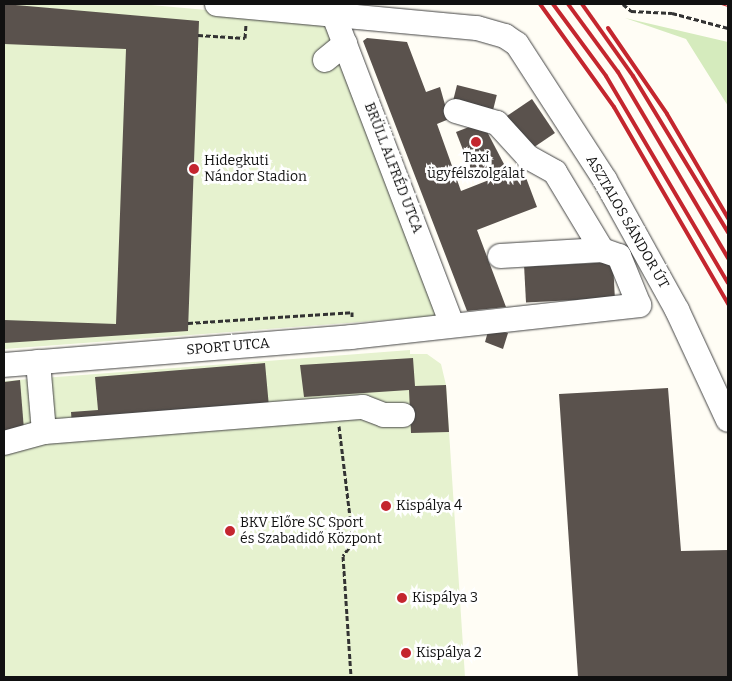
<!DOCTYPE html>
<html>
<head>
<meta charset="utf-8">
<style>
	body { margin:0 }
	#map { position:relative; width:732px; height:681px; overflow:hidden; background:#fffdf5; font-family:Bitter,serif }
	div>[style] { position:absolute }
	.green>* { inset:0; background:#d5ebbd }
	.pitch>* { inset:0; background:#e6f2cf }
	.building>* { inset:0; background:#5a524d; transform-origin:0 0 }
	.path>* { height:3px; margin-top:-1.5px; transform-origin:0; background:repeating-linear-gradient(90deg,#333 0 5px,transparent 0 7.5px) }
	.roads { filter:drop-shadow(0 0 1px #444) drop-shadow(0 0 1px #444) }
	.minor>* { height:24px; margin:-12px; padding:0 12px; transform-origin:12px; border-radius:12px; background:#fff }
	.tram>* { height:1px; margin:-0.5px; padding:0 0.5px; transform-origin:0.5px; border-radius:0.5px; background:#c4262e }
	.rail>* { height:4px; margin:-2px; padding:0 2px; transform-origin:2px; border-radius:2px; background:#c4262e }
	.dots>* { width:14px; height:14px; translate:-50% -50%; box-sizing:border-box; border:2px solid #fff; border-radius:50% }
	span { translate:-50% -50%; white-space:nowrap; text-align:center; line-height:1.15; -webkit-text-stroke:5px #fff; paint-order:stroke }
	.poi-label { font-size:14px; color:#111 }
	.left { translate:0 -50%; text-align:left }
	.street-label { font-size:14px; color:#111 }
	.frame { position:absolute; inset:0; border:5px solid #111; pointer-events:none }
</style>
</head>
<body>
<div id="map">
	<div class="green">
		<div style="clip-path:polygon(625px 18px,728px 42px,728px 106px,686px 39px)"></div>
	</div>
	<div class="pitch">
		<div style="clip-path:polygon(4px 4px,140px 4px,328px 21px,440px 316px,4px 349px)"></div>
		<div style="clip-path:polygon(410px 350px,410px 354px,427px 354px,441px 364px,446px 385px,465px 677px,4px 677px,4px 381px)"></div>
	</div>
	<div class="building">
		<div style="clip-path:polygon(4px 4px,199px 21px,188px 331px,4px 343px,4px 320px,116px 324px,126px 49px,4px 44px)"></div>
		<div style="clip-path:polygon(367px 38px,407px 42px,426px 92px,440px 87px,449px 119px,437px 124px,461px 191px,522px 167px,537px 207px,477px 230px,506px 307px,467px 311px,363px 41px)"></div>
		<div style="left:457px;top:85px;width:41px;height:18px;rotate:14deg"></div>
		<div style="left:532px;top:99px;width:41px;height:32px;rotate:56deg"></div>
		<div style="clip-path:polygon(482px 122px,505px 166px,474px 178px,456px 132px)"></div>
		<div style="left:613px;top:262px;width:36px;height:89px;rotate:87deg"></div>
		<div style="clip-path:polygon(489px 328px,508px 333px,503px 349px,485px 342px)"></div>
		<div style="clip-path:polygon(413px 358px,415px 386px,446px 385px,449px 432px,411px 433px,409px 390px,304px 397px,300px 365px)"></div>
		<div style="clip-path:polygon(265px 363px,270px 418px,72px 426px,71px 412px,98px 410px,95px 377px)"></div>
		<div style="clip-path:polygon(20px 380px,24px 430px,4px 431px,4px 382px)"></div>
		<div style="clip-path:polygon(668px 388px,681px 551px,728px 550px,728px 677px,578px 677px,559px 394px)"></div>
	</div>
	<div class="path">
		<div style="left:623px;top:4px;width:11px;rotate:41deg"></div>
		<div style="left:631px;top:11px;width:41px;rotate:2.8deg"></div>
		<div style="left:672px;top:13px;width:58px;rotate:15deg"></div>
		<div style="left:198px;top:35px;width:47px;rotate:3.7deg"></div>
		<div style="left:245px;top:38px;width:13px;rotate:-86deg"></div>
		<div style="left:188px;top:323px;width:164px;rotate:-3.8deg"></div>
		<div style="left:352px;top:312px;width:6px;rotate:90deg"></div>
		<div style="left:339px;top:426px;width:117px;rotate:83.1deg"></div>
		<div style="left:353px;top:542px;width:17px;rotate:126deg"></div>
		<div style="left:343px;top:556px;width:121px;rotate:86.2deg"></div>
	</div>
	<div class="roads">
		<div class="minor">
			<div style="left:217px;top:4px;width:261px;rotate:5.3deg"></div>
			<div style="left:477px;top:28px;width:29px;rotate:16deg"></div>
			<div style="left:505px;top:36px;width:14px;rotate:34deg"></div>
			<div style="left:517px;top:44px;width:162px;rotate:57.1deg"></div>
			<div style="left:605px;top:180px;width:149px;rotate:61deg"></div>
			<div style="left:677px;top:310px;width:121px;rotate:65.1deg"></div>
			<div style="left:333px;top:13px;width:333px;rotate:69.1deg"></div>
			<div style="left:325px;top:60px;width:26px;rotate:-39deg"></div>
			<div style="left:500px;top:256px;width:102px;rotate:-3.4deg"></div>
			<div style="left:38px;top:362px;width:70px;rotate:85.1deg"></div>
			<div style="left:44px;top:432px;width:320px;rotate:-4.5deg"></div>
			<div style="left:363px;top:407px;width:22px;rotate:21deg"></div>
			<div style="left:384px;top:415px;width:19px"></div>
			<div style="left:4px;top:365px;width:348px;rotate:-4.6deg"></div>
			<div style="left:351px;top:337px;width:290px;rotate:-6.3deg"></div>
			<div style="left:639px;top:305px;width:53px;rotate:-112.2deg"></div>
			<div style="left:619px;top:256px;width:18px;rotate:-161deg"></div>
			<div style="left:602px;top:250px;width:91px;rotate:-121.1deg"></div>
			<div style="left:555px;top:172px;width:31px;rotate:-151deg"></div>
			<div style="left:528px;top:157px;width:46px;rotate:-132.4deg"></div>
			<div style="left:497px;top:123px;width:43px;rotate:-163.7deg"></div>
			<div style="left:4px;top:443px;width:41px;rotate:-15.4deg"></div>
		</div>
	</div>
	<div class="tram">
		<div style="left:721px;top:4px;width:7px;rotate:16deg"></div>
	</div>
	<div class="rail">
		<div style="left:540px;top:4px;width:127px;rotate:54.3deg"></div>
		<div style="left:614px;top:107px;width:228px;rotate:59.9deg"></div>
		<div style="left:553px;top:4px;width:89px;rotate:53.6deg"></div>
		<div style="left:606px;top:76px;width:240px;rotate:59.5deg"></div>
		<div style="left:568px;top:4px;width:84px;rotate:53.7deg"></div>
		<div style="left:618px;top:72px;width:216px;rotate:59.4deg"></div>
		<div style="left:582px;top:4px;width:88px;rotate:54.7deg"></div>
		<div style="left:633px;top:76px;width:183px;rotate:58.7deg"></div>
		<div style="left:608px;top:28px;width:104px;rotate:55.5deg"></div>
		<div style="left:667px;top:114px;width:121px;rotate:59.6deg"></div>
	</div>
	<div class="dots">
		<div style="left:476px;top:142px;background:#c4262e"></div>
		<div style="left:194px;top:169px;background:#c4262e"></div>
		<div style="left:386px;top:506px;background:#c4262e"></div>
		<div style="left:230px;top:531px;background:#c4262e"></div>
		<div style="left:402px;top:598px;background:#c4262e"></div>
		<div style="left:406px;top:653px;background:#c4262e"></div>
	</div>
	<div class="poi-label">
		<span style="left:476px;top:166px">Taxi<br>ügyfélszolgálat</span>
		<span class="left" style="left:204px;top:169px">Hidegkuti<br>Nándor Stadion</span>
		<span class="left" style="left:396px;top:506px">Kispálya 4</span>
		<span class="left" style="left:240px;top:531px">BKV Előre SC Sport<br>és Szabadidő Központ</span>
		<span class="left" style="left:412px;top:598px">Kispálya 3</span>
		<span class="left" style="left:416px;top:653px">Kispálya 2</span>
	</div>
	<div class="street-label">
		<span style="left:393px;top:168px;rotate:69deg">BRÜLL ALFRÉD UTCA</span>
		<span style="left:627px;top:222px;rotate:60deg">ASZTALOS SÁNDOR ÚT</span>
		<span style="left:228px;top:347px;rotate:-5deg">SPORT UTCA</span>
	</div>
	<div class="frame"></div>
</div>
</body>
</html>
